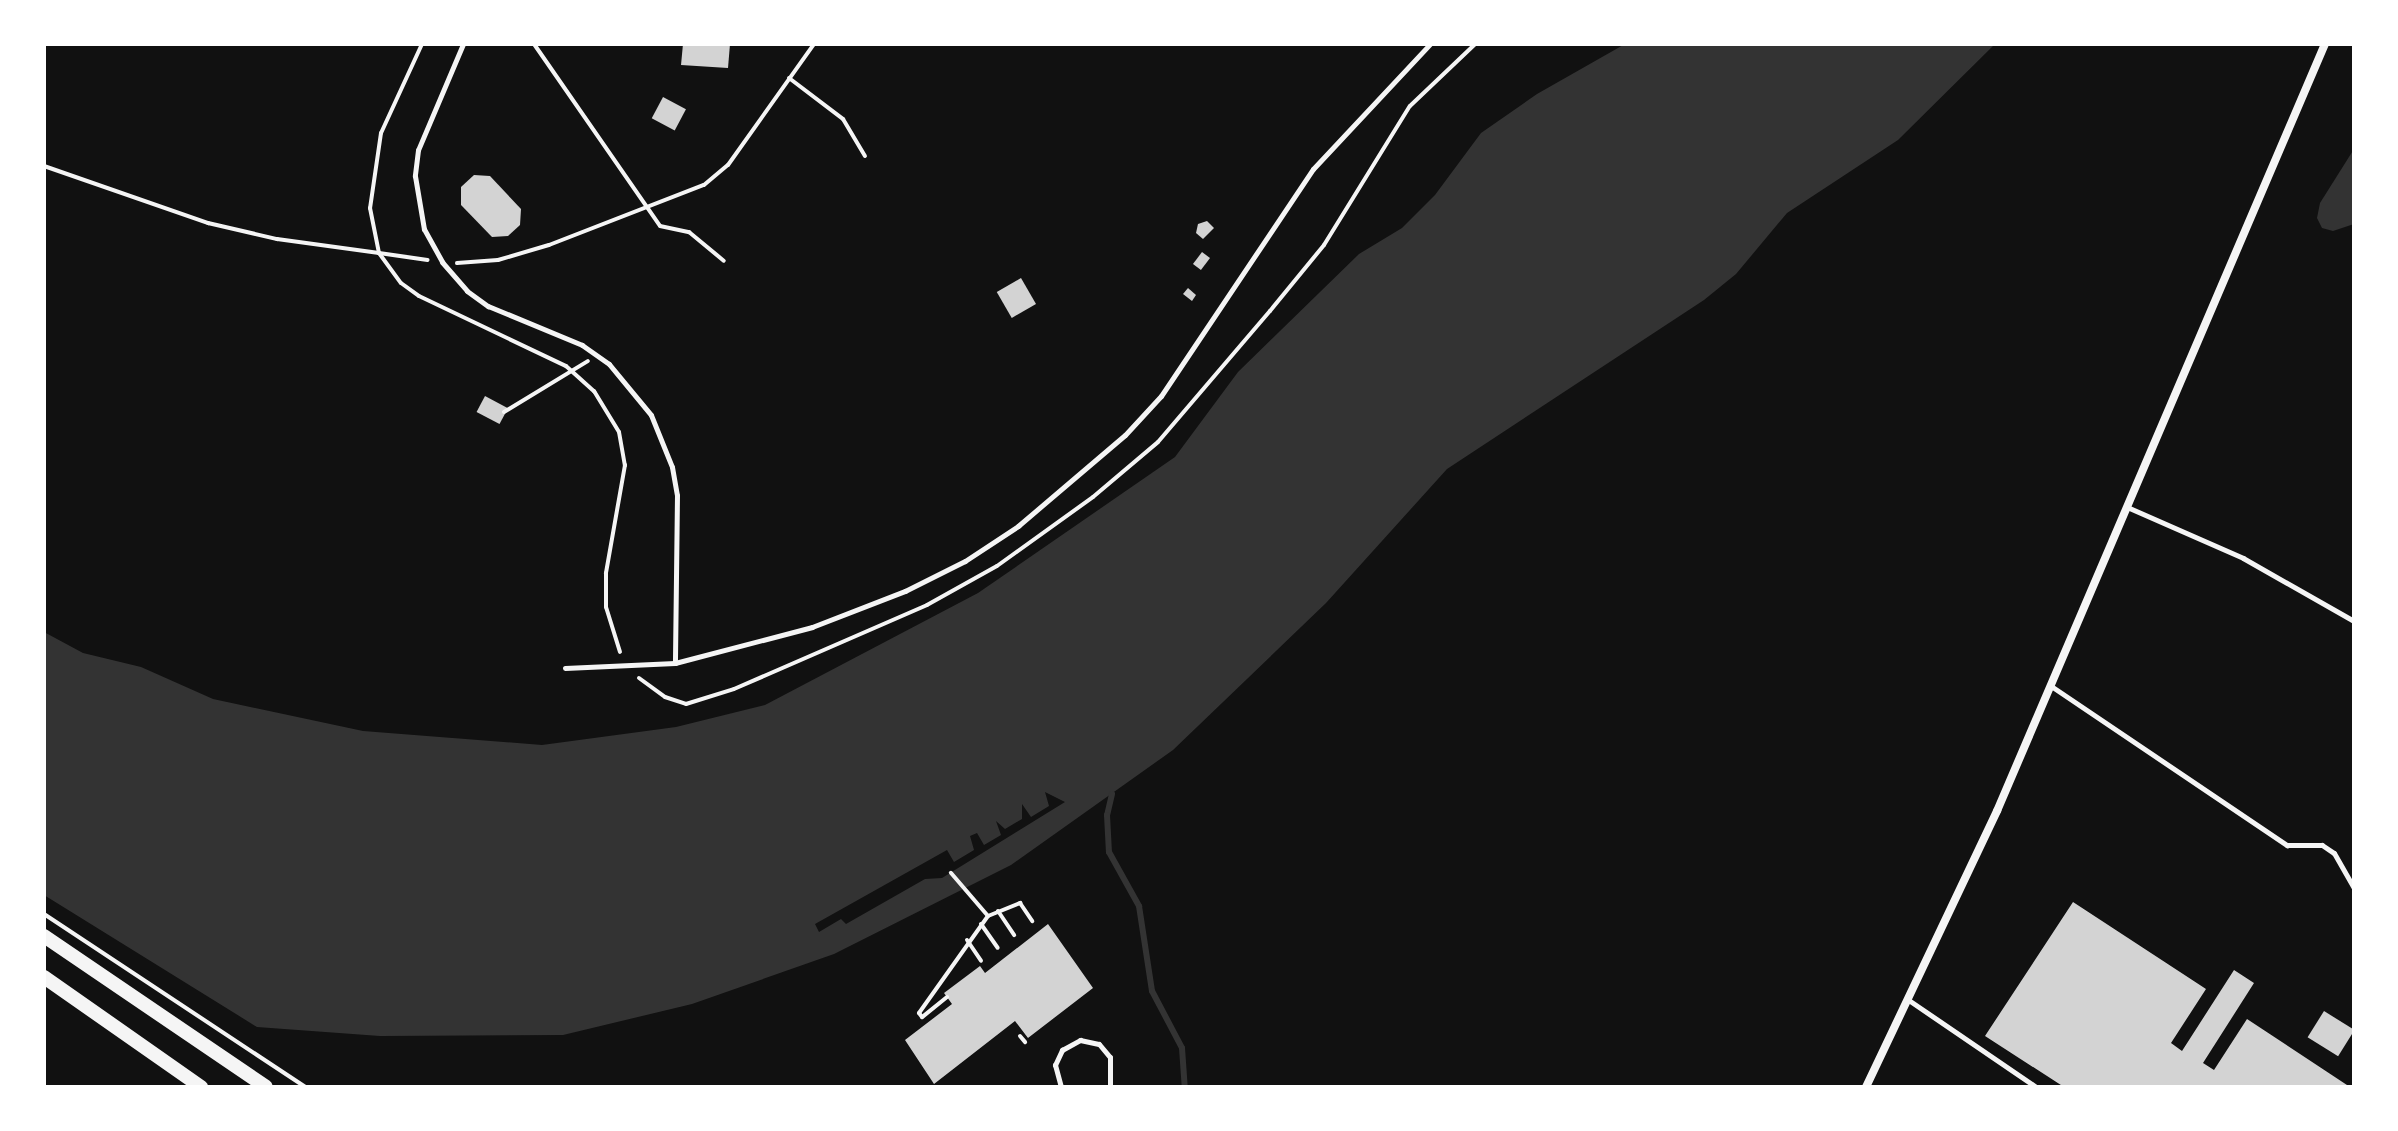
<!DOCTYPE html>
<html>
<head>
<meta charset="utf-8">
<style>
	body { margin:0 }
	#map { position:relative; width:2398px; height:1131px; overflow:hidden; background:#111; font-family:Rubik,sans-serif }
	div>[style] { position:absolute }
	.water>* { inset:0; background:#333 }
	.pier>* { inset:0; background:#111 }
	.stream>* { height:6px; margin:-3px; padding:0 3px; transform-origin:3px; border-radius:3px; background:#333 }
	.building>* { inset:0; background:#d3d3d3; transform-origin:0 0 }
	.path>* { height:4px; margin:-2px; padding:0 2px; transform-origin:2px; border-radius:2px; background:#f5f5f5 }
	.service>* { height:5px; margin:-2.5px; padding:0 2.5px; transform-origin:2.5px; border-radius:2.5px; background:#f5f5f5 }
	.minor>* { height:8px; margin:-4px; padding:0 4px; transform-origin:4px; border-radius:4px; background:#f5f5f5 }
	.secondary>* { height:14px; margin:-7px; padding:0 7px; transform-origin:7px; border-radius:7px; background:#f5f5f5 }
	span { translate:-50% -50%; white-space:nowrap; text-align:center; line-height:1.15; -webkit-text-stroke:6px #fff; paint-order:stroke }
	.frame { position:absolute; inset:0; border:46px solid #fff; pointer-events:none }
</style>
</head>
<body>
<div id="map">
	<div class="water">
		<div style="clip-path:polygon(1625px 44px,1995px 44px,1898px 140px,1787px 213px,1736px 274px,1704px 300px,1447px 469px,1326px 603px,1173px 750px,1011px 865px,834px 954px,692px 1004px,563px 1035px,380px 1036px,257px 1027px,44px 895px,44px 632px,83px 653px,141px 667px,213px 699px,363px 731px,542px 745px,676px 727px,765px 705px,978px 593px,1175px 457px,1238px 372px,1359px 254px,1402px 228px,1435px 195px,1481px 133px,1537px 94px)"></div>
		<div style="clip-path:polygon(2354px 149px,2354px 224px,2333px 231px,2322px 228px,2317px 218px,2320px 203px)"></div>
	</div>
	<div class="pier">
		<div style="clip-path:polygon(1045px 792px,1065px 802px,942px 878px,925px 879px,846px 924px,841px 919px,819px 932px,815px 924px,947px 850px,954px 862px,974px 850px,970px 836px,977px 833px,984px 845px,1001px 835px,996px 821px,1005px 829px,1022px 819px,1022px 804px,1031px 817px,1049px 806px)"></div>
	</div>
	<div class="stream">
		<div style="left:1112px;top:794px;width:22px;rotate:103deg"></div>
		<div style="left:1107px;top:815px;width:37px;rotate:87deg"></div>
		<div style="left:1109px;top:852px;width:62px;rotate:60.9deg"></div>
		<div style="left:1139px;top:906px;width:86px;rotate:81.3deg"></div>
		<div style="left:1152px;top:991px;width:64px;rotate:62.2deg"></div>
		<div style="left:1182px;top:1048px;width:39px;rotate:86deg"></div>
	</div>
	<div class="building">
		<div style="clip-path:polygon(683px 44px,730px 44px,728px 68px,681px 65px)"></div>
		<div style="left:663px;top:97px;width:26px;height:24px;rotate:28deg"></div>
		<div style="clip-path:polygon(474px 175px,490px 176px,521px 209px,520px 225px,508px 236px,492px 237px,461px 205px,461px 187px)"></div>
		<div style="clip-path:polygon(1207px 221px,1214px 228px,1203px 239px,1196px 233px,1198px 224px)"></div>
		<div style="left:1202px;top:252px;width:10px;height:15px;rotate:37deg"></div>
		<div style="left:1021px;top:278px;width:30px;height:28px;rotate:60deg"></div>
		<div style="clip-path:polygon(1188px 288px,1196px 295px,1192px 301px,1183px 294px)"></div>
		<div style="left:485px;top:396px;width:26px;height:18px;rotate:28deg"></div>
		<div style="clip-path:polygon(2073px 902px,2206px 989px,2171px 1043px,2182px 1051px,2234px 970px,2254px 983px,2203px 1063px,2214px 1070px,2247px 1019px,2350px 1087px,2064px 1087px,1985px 1036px)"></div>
		<div style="clip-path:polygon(1048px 924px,1093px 988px,1028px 1038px,1015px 1021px,934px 1084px,905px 1040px,952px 1004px,944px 993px,980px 966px,985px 973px)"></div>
		<div style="left:2324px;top:1011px;width:36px;height:31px;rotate:32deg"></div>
	</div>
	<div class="path">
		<div style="left:422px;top:44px;width:98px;rotate:114.7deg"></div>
		<div style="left:381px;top:133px;width:76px;rotate:98.3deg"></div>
		<div style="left:370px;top:208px;width:46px;rotate:78.7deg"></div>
		<div style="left:379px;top:253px;width:49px;rotate:8.1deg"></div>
		<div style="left:534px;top:44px;width:221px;rotate:55.3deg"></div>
		<div style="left:660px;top:226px;width:30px;rotate:12deg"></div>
		<div style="left:689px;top:232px;width:45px;rotate:39.6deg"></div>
		<div style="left:789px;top:78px;width:68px;rotate:37.2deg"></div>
		<div style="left:843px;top:119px;width:43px;rotate:59.3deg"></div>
		<div style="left:44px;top:166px;width:174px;rotate:19.2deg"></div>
		<div style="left:208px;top:223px;width:71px;rotate:13.1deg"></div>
		<div style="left:277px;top:239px;width:103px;rotate:7.8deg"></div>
		<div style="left:379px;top:253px;width:37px;rotate:54deg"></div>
		<div style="left:401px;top:283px;width:22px;rotate:36deg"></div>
		<div style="left:419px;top:296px;width:163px;rotate:25.5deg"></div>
		<div style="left:566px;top:366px;width:38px;rotate:42deg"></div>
		<div style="left:594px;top:391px;width:48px;rotate:58.6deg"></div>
		<div style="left:619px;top:432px;width:34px;rotate:80deg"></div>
		<div style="left:625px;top:465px;width:110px;rotate:100deg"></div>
		<div style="left:606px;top:573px;width:34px;rotate:90deg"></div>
		<div style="left:606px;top:607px;width:47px;rotate:72.7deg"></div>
		<div style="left:457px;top:263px;width:41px;rotate:-4.2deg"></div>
		<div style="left:498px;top:260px;width:53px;rotate:-16.4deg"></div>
		<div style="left:549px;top:245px;width:166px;rotate:-21.2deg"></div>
		<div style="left:704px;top:185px;width:31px;rotate:-40deg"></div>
		<div style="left:728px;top:165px;width:148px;rotate:-54.6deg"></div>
		<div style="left:504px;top:412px;width:98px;rotate:-31.3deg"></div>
		<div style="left:639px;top:678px;width:32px;rotate:36deg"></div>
		<div style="left:665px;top:697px;width:22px;rotate:18deg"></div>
		<div style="left:686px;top:704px;width:50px;rotate:-17.4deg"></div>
		<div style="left:734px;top:689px;width:210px;rotate:-23.5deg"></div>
		<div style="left:927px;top:605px;width:80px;rotate:-29.1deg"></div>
		<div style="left:997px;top:566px;width:118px;rotate:-35.7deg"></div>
		<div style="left:1093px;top:497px;width:85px;rotate:-40.2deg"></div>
		<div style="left:1158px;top:442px;width:172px;rotate:-49.5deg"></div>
		<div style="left:1270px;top:311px;width:85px;rotate:-50.7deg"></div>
		<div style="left:1324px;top:245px;width:163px;rotate:-58.3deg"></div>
		<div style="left:1410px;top:106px;width:90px;rotate:-43.6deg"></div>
		<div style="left:998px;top:911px;width:29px;rotate:56deg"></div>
		<div style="left:44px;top:914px;width:313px;rotate:33.5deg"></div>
		<div style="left:988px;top:916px;width:35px;rotate:-22deg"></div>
		<div style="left:1020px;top:903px;width:22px;rotate:56deg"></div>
		<div style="left:981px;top:924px;width:29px;rotate:55deg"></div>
		<div style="left:967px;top:940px;width:25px;rotate:56deg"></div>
		<div style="left:947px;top:997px;width:32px;rotate:141deg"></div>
		<div style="left:922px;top:1017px;width:5px;rotate:-127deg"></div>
		<div style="left:919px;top:1013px;width:119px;rotate:-54.6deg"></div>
		<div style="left:988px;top:916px;width:57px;rotate:-130.7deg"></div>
		<div style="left:1020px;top:1036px;width:8px;rotate:50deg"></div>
	</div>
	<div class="service">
		<div style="left:463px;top:44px;width:115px;rotate:113deg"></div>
		<div style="left:418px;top:150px;width:26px;rotate:97deg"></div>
		<div style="left:415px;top:176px;width:54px;rotate:80.4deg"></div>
		<div style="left:424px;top:229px;width:38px;rotate:61deg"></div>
		<div style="left:442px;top:262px;width:38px;rotate:49deg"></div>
		<div style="left:467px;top:291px;width:26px;rotate:36deg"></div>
		<div style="left:488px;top:306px;width:102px;rotate:22.5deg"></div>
		<div style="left:582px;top:345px;width:33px;rotate:35deg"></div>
		<div style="left:609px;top:364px;width:66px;rotate:50.5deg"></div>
		<div style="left:651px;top:415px;width:56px;rotate:68deg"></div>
		<div style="left:672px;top:467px;width:28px;rotate:80deg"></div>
		<div style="left:677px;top:495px;width:168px;rotate:90.7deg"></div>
		<div style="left:2127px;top:507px;width:127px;rotate:23.7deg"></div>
		<div style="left:2243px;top:558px;width:128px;rotate:29.6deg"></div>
		<div style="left:565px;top:668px;width:110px;rotate:-2.6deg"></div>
		<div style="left:675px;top:663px;width:142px;rotate:-14.7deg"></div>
		<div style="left:812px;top:627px;width:100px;rotate:-21.2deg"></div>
		<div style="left:905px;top:591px;width:67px;rotate:-26.6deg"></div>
		<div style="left:965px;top:561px;width:64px;rotate:-33.4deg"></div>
		<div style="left:1018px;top:526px;width:140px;rotate:-40.4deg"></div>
		<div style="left:1125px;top:435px;width:53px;rotate:-47.3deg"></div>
		<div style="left:1161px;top:396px;width:273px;rotate:-56.2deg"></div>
		<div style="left:1313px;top:169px;width:171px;rotate:-46.9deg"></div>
		<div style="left:2051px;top:686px;width:285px;rotate:34deg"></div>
		<div style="left:2287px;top:845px;width:35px"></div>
		<div style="left:2322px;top:845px;width:14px;rotate:34deg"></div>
		<div style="left:2334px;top:853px;width:40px;rotate:60.3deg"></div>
		<div style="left:1910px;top:1001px;width:153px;rotate:34.3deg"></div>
		<div style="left:1061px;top:1087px;width:23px;rotate:-105deg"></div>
		<div style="left:1055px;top:1065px;width:17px;rotate:-65deg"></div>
		<div style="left:1062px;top:1050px;width:21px;rotate:-29deg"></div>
		<div style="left:1080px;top:1040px;width:19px;rotate:12deg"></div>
		<div style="left:1099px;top:1044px;width:17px;rotate:50deg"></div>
		<div style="left:1110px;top:1057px;width:30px;rotate:90deg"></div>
	</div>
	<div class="minor">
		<div style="left:1866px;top:1087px;width:306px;rotate:-64.6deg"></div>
		<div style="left:1997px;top:811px;width:834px;rotate:-66.85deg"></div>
	</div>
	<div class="secondary">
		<div style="left:44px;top:936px;width:268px;rotate:34.2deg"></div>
		<div style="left:44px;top:977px;width:192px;rotate:35deg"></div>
	</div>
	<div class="frame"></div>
</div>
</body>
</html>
